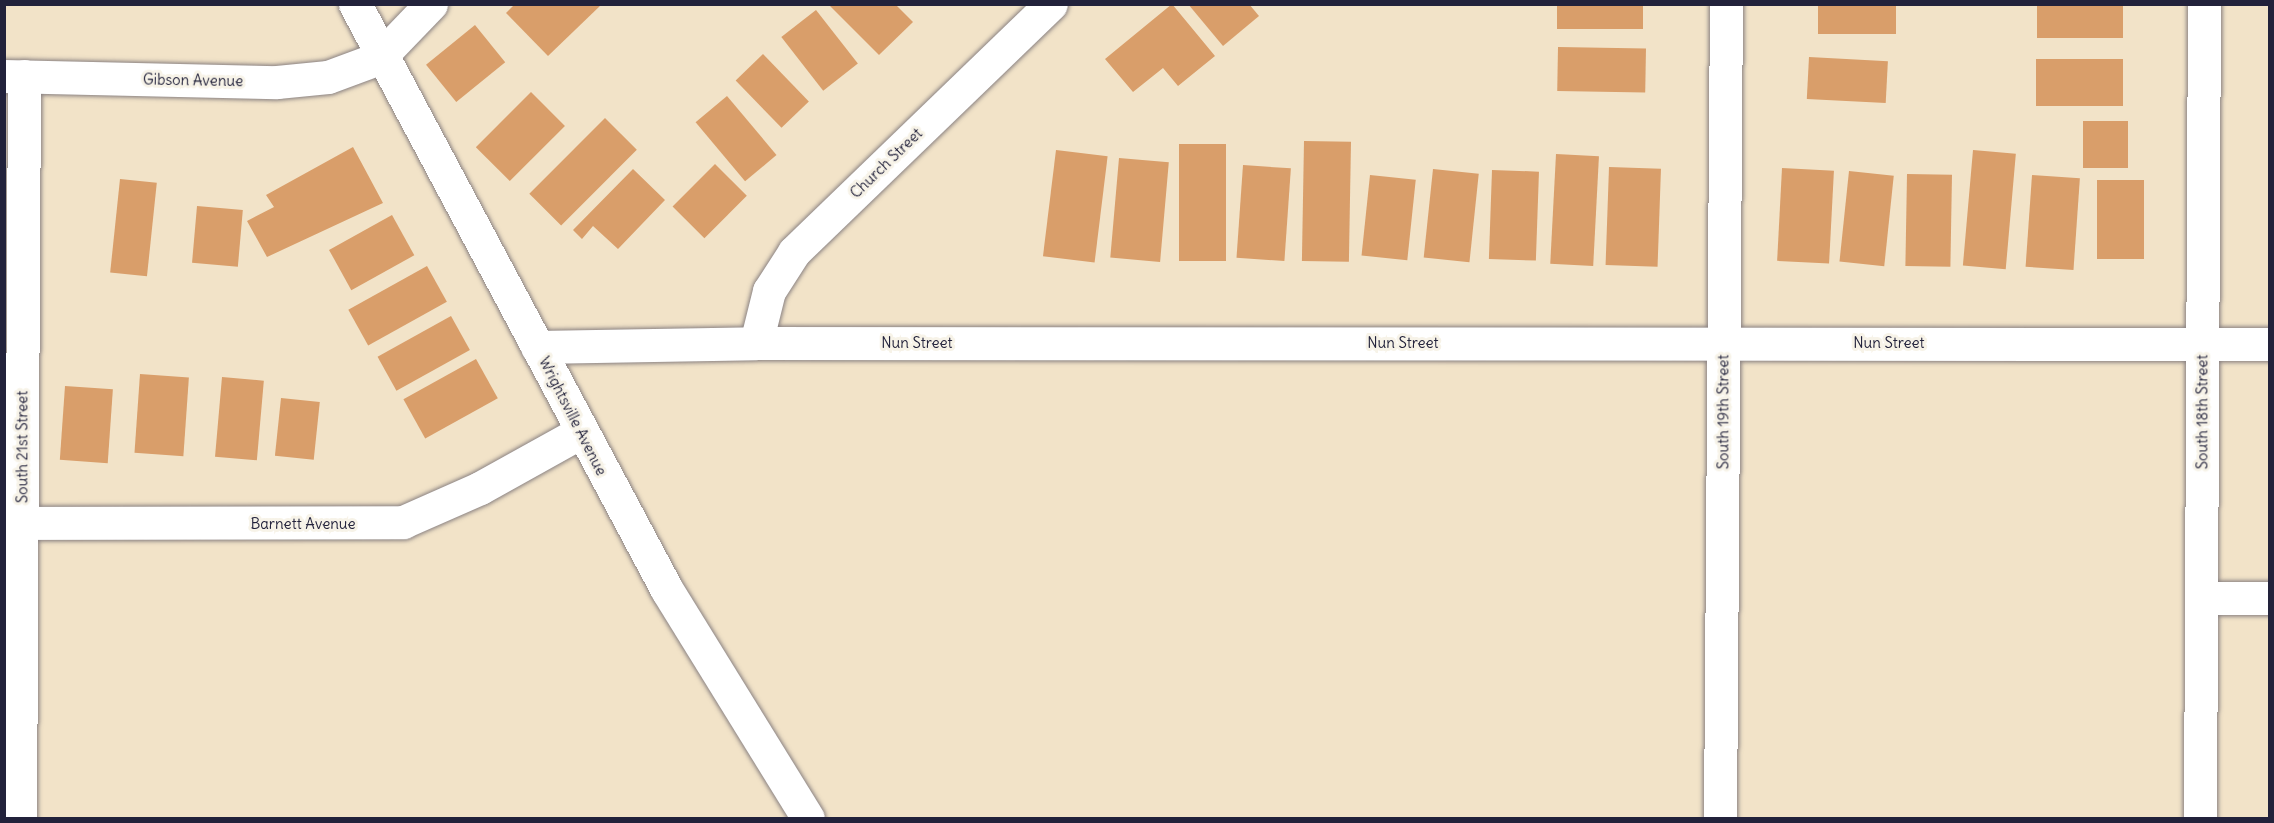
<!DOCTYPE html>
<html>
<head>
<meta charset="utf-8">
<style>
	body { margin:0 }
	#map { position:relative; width:2274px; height:823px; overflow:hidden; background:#f2e3c8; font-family:Delius,sans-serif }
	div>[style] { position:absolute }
	.building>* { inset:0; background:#d99e6a; transform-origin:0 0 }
	.roads { filter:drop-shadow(0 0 2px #8a8282) drop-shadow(0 0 2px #8a8282) }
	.minor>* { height:33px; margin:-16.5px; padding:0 16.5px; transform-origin:16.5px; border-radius:16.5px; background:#fff }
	span { translate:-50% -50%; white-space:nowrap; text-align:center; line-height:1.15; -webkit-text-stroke:6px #f7f3e8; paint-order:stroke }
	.street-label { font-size:15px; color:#22223b }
	.frame { position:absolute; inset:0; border:6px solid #22223b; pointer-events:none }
</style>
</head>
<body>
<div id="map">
	<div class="building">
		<div style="clip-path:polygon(828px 4px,895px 4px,913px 22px,879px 55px)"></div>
		<div style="clip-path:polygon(1172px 4px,1215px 56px,1178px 86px,1163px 68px,1133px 92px,1105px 59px)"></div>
		<div style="clip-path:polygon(1188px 4px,1249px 4px,1259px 16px,1223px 46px)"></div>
		<div style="left:1818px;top:4px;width:78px;height:30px"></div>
		<div style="left:2037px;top:4px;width:86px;height:34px"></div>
		<div style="clip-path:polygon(514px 5px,601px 5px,548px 56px,506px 13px)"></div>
		<div style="left:1557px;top:5px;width:86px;height:24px"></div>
		<div style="left:816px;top:10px;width:68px;height:44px;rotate:52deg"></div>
		<div style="left:475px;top:25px;width:48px;height:63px;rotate:51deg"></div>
		<div style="left:1558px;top:47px;width:88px;height:44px;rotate:1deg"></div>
		<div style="left:763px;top:54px;width:66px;height:38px;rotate:46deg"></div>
		<div style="left:1809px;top:57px;width:79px;height:42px;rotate:3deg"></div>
		<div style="left:2036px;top:59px;width:87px;height:47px"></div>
		<div style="left:531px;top:92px;width:48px;height:78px;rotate:45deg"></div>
		<div style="left:727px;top:96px;width:77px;height:41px;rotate:50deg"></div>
		<div style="left:605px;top:118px;width:45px;height:107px;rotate:45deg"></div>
		<div style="left:2083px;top:121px;width:45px;height:47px"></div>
		<div style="left:1304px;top:141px;width:47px;height:120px;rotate:1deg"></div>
		<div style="left:1226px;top:144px;width:117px;height:47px;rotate:90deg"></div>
		<div style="clip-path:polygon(353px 147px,383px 203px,267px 257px,247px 221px,274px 207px,266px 195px)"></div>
		<div style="left:1056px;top:150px;width:52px;height:107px;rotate:7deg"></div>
		<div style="left:1973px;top:150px;width:43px;height:116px;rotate:5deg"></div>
		<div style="left:1556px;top:154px;width:43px;height:110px;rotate:3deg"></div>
		<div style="left:1119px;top:158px;width:50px;height:100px;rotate:5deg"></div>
		<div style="left:715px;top:164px;width:45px;height:60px;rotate:45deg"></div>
		<div style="left:1243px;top:165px;width:48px;height:93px;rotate:4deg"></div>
		<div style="left:1609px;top:167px;width:52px;height:98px;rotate:2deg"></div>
		<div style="left:1782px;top:168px;width:52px;height:93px;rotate:3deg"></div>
		<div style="clip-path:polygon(633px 169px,665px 200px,618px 249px,593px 226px,582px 239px,573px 230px)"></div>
		<div style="left:1433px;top:169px;width:46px;height:89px;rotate:6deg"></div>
		<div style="left:1492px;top:170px;width:47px;height:89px;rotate:2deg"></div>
		<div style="left:1849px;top:171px;width:45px;height:91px;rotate:6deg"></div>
		<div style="left:1907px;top:174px;width:45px;height:92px;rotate:1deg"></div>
		<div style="left:1370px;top:175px;width:46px;height:81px;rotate:6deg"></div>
		<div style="left:2032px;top:175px;width:48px;height:92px;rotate:4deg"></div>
		<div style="left:120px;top:179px;width:37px;height:94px;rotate:6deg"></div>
		<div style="left:2144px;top:180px;width:79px;height:47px;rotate:90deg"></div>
		<div style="left:197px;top:206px;width:46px;height:57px;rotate:5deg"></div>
		<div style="left:392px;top:215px;width:46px;height:72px;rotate:61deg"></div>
		<div style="left:427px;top:266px;width:41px;height:90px;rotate:61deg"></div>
		<div style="left:451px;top:316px;width:39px;height:84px;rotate:61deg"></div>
		<div style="left:476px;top:359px;width:45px;height:83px;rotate:61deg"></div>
		<div style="left:140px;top:374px;width:49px;height:79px;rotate:4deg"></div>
		<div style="left:222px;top:377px;width:42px;height:80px;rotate:5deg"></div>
		<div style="left:65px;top:386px;width:48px;height:74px;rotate:4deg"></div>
		<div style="left:281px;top:398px;width:39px;height:58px;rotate:6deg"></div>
	</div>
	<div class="roads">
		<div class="minor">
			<div style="left:355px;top:4px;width:664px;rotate:61.97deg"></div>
			<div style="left:667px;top:590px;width:268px;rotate:58.3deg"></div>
			<div style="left:4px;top:76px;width:273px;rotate:1.3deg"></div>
			<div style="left:277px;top:82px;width:51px;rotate:-5.6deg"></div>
			<div style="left:328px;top:77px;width:54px;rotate:-20.4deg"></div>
			<div style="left:379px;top:58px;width:75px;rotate:-46.1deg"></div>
			<div style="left:756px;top:343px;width:54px;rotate:-76deg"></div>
			<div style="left:769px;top:291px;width:46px;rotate:-57.3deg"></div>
			<div style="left:794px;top:252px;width:357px;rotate:-44deg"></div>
			<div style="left:537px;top:347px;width:219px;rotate:-1deg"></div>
			<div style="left:756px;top:343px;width:1514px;rotate:0.04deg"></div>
			<div style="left:4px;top:523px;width:399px;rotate:-0.1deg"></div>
			<div style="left:403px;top:522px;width:84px;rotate:-23.8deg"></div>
			<div style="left:480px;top:488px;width:113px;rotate:-29.1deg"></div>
			<div style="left:2202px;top:598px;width:68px"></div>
			<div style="left:20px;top:818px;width:742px;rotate:-89.69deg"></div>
			<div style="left:1720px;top:818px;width:814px;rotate:-89.58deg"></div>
			<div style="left:2200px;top:818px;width:814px;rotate:-89.72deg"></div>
		</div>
	</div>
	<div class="street-label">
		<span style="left:193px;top:80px;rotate:1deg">Gibson Avenue</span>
		<span style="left:886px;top:163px;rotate:-44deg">Church Street</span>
		<span style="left:917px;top:343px">Nun Street</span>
		<span style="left:1403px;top:343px">Nun Street</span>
		<span style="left:1889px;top:343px">Nun Street</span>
		<span style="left:1723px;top:412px;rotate:-90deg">South 19th Street</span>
		<span style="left:2202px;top:412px;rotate:-90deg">South 18th Street</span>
		<span style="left:573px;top:416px;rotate:63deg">Wrightsville Avenue</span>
		<span style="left:22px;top:447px;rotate:-90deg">South 21st Street</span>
		<span style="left:303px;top:524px">Barnett Avenue</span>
	</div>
	<div class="frame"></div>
</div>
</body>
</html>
